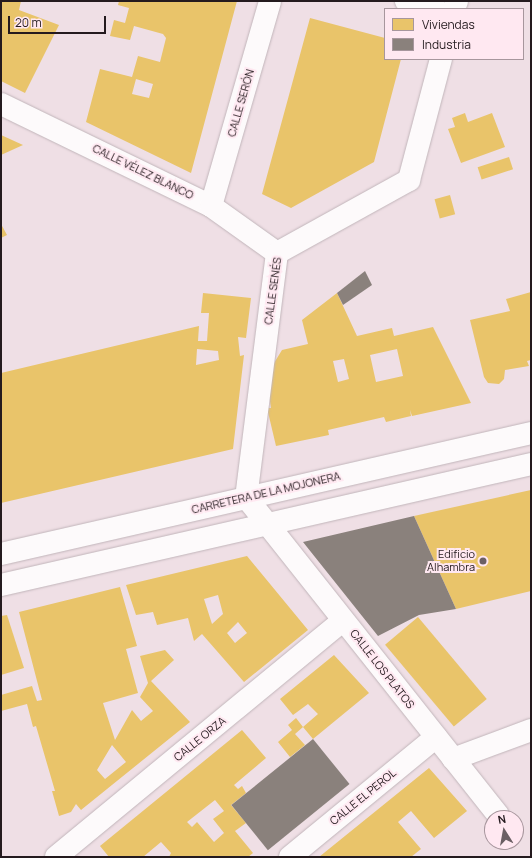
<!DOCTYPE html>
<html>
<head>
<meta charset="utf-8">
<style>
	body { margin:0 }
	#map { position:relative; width:532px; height:858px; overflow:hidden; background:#efdfe5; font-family:Manrope,sans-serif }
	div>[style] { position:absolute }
	.homes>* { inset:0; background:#e9c46a; transform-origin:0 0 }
	.industry>* { inset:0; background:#8a817c; transform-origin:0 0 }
	.roads { filter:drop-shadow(0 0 1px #c1b5ba) drop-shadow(0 0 1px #c1b5ba) }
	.minor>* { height:22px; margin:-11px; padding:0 11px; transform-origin:11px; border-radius:11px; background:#fdfafb }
	.tertiary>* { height:22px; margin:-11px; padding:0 11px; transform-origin:11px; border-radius:11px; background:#fdfafb }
	.dots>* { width:11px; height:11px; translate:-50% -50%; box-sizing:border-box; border:2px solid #ffe8f1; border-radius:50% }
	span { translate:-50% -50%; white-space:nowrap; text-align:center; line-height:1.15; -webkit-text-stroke:4px #ffe8f1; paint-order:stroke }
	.street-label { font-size:11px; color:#241a1e }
	.poi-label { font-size:11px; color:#241a1e }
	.right { translate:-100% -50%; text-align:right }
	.frame { position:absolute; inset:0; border:2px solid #241a1e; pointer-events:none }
	.legend { position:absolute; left:384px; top:8px; width:140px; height:52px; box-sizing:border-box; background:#ffe8f1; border:1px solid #a7969d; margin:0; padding:5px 7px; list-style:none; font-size:12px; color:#241a1e }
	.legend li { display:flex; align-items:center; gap:8px; height:20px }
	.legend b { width:20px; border:1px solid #a7969d }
	.north { position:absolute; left:484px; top:810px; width:40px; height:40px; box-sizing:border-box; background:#ffe8f1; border:1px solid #a7969d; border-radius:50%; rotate:349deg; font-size:11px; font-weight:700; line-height:16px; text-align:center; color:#241a1e }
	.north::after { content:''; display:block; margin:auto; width:14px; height:18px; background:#6b5f64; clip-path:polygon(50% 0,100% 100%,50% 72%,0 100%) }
	.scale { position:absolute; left:8px; top:16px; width:98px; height:18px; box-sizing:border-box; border:2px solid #241a1e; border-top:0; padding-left:5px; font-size:12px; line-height:14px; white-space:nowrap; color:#241a1e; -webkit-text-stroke:3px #ffe8f1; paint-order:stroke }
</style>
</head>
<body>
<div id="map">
	<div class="homes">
		<div style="clip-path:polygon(1px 1px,21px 1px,19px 10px,59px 25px,25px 93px,1px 81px)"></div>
		<div style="clip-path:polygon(evenodd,119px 1px,237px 1px,191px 173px,86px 122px,100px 69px,132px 77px,138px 56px,160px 62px,166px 38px,163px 34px,134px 26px,130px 40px,110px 36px,114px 20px,125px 23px,129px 8px,118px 5px,119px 1px,136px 79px,153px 84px,149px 98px,132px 94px,136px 79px)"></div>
		<div style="clip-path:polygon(310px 18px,385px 38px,385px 59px,401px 59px,374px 162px,291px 208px,262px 194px)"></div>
		<div style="clip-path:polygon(465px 113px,468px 122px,492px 113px,505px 147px,461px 163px,448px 129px,455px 127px,452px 118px)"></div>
		<div style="clip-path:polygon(1px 135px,23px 145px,1px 155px)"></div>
		<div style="left:509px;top:157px;width:13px;height:33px;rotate:72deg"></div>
		<div style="left:450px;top:195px;width:20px;height:16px;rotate:75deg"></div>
		<div style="clip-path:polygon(1px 224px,7px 235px,1px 238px)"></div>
		<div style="clip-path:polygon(531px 292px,531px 360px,527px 361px,529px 366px,505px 370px,504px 379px,499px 384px,488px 383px,484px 377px,470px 320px,510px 311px,506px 299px)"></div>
		<div style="clip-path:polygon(evenodd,203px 293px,251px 298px,246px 338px,238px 337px,240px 356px,244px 355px,233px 449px,1px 503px,1px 373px,199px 326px,198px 341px,207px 341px,209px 313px,201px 313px,203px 293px,197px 349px,218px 351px,219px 360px,196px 365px,197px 349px)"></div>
		<div style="clip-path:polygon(evenodd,337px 293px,357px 336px,392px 328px,394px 336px,433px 327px,471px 403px,412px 416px,410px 410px,411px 416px,386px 422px,384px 417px,328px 430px,329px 435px,276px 446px,267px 408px,271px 408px,266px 376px,282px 350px,308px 344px,302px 320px,337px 293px,397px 349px,403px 376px,376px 382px,370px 355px,397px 349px,337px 293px,344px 359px,349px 379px,338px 382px,333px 361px,344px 359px)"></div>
		<div style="clip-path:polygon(531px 490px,531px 591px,456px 609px,414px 516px)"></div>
		<div style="clip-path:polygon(evenodd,247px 556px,308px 630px,244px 682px,202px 634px,194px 641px,188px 618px,157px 625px,153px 612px,136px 615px,126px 585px,247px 556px,218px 595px,223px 614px,212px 624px,204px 599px,218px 595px,247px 556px,238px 622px,247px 633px,235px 643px,227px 633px,238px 622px)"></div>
		<div style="clip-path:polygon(evenodd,120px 587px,137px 646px,126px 649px,138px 693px,103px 703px,115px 740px,132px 710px,141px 721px,153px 711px,140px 697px,148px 683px,140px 656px,165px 650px,174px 660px,151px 681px,190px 722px,81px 810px,76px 804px,71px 812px,59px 816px,52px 791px,55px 791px,36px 726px,33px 727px,27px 704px,1px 711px,1px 695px,32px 686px,37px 701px,42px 700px,19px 612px,120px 587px,112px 745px,126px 762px,105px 779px,97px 770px,112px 745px)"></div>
		<div style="clip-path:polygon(7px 615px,24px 668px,1px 675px,1px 616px)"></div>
		<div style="left:418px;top:617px;width:107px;height:43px;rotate:50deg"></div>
		<div style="clip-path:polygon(334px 655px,369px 693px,313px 739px,303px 727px,318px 714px,308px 704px,293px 715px,280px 699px)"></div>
		<div style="clip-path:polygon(296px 718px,303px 727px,295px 734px,305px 745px,290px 757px,278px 742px,292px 730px,288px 725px)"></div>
		<div style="clip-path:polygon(evenodd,242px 730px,266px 758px,234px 785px,238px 789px,242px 786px,246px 793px,231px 805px,246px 823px,235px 831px,253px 853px,248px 857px,169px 857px,171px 853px,161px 842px,143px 857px,109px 857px,100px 846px,242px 730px,215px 800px,224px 811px,213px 819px,224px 833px,214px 842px,197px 822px,192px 827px,187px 822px,215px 800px)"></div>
		<div style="clip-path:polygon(429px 768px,467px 811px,434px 838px,411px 811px,398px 822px,421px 849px,411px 857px,319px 857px)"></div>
	</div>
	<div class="industry">
		<div style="clip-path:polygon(365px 271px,372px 285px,343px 305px,337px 293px)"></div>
		<div style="clip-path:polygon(414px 516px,456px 609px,419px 615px,378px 636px,303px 542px)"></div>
		<div style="left:313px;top:739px;width:58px;height:105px;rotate:51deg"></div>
	</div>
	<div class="roads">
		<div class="minor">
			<div style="left:406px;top:1px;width:31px;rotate:15deg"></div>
			<div style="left:454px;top:9px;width:9px;rotate:-69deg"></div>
			<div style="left:1px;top:104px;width:233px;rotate:25.9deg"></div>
			<div style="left:211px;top:206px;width:81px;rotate:35.5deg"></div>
			<div style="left:211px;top:206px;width:213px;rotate:-73.9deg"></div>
			<div style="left:277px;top:253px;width:246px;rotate:97.2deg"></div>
			<div style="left:246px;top:497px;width:406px;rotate:51.6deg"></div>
			<div style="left:277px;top:253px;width:151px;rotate:-28.9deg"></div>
			<div style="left:409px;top:180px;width:125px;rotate:-75.2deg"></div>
			<div style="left:453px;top:759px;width:83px;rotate:-20.4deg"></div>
			<div style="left:56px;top:857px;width:372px;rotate:-39.5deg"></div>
			<div style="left:290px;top:857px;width:189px;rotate:-39.4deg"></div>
		</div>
		<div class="tertiary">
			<div style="left:1px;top:554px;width:544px;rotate:-12.86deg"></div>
			<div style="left:1px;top:585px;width:544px;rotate:-12.86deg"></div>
		</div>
	</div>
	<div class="dots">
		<div style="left:483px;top:561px;background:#6b5f64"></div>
	</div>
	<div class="street-label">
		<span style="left:241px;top:103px;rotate:-74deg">CALLE SERÓN</span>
		<span style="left:143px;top:172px;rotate:26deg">CALLE VÉLEZ BLANCO</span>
		<span style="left:273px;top:291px;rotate:-82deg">CALLE SENÉS</span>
		<span style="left:266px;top:493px;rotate:-13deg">CARRETERA DE LA MOJONERA</span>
		<span style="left:382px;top:669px;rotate:52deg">CALLE LOS PLATOS</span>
		<span style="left:200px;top:739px;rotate:-39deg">CALLE ORZA</span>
		<span style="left:363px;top:797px;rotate:-39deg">CALLE EL PEROL</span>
	</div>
	<div class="poi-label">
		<span class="right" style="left:475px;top:561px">Edificio<br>Alhambra</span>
	</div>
	<div class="frame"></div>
	<ul class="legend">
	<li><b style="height:11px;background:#e9c46a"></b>Viviendas</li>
	<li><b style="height:11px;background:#8a817c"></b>Industria</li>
	</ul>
	<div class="north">N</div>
	<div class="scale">20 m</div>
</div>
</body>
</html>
